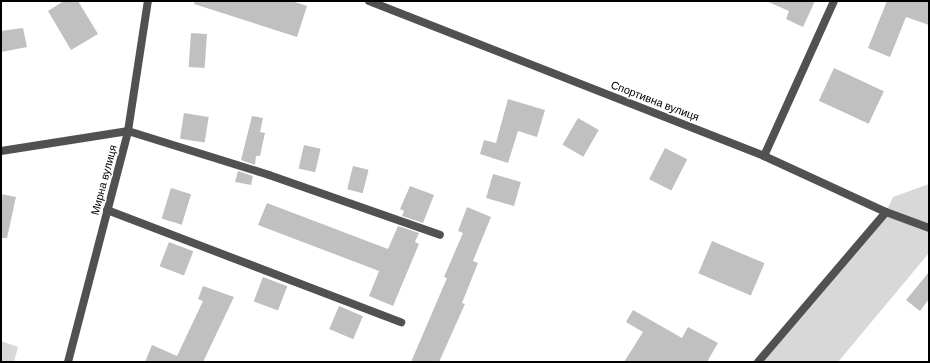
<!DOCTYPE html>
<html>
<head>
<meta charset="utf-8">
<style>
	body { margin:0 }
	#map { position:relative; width:930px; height:363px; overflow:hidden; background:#fff; font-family:"DM Sans",sans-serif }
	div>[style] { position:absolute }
	.green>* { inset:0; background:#d8d8d8 }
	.building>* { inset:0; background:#c0c0c0; transform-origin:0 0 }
	.lane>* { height:8px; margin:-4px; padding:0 4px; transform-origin:4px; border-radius:4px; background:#515151 }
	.street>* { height:8px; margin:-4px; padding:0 4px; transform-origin:4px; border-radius:4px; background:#515151 }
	span { translate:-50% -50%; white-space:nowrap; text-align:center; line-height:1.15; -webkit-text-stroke:3px #fff; paint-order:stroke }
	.street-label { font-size:11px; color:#000 }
	.frame { position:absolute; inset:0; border:2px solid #000; pointer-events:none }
</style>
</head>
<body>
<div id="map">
	<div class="green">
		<div style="clip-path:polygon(929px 184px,929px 253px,838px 362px,758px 362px,886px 212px,893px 197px)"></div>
		<div style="clip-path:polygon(1px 341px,18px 347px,14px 362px,1px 362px)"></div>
	</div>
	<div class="building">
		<div style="clip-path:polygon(64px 1px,78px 1px,98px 34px,71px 50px,48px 11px)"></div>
		<div style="clip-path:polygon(195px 1px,292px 1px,307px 6px,297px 37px,194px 4px)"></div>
		<div style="clip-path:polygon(766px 1px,815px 1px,803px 27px,786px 19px,789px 11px)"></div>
		<div style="clip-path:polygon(887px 1px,929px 1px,929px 25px,906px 17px,890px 57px,868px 48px)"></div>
		<div style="clip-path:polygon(23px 28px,27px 47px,1px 52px,1px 31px)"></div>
		<div style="left:191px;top:33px;width:16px;height:34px;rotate:4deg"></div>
		<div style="left:834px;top:68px;width:55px;height:36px;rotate:25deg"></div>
		<div style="clip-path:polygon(508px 99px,545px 110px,537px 137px,518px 131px,508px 163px,480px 154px,484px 140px,496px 143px)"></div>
		<div style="left:184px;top:113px;width:25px;height:26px;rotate:9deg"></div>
		<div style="clip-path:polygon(252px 116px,263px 118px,260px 132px,265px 133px,260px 156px,256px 156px,255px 165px,241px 160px)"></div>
		<div style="left:578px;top:118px;width:24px;height:31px;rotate:30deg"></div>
		<div style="left:304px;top:145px;width:17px;height:24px;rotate:13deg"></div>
		<div style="left:665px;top:148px;width:25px;height:35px;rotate:27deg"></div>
		<div style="left:353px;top:166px;width:16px;height:24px;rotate:14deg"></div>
		<div style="clip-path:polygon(238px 171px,253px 176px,251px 185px,235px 182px)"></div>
		<div style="left:493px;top:174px;width:29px;height:25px;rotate:16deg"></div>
		<div style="clip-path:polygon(410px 186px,434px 195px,423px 223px,402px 216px,404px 211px,400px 209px)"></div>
		<div style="left:171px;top:188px;width:21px;height:32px;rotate:17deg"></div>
		<div style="clip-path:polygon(1px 194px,16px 197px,7px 238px,1px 238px)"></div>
		<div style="clip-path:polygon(267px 203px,388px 249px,398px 226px,419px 233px,415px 242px,419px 244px,393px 306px,369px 296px,379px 271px,258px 225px)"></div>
		<div style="clip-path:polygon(467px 207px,491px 217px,473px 261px,478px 263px,462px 303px,465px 304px,439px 362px,411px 362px,447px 278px,444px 277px,463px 233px,458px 231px)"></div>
		<div style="left:712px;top:241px;width:57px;height:35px;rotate:23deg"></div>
		<div style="left:169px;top:242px;width:26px;height:26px;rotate:21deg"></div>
		<div style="clip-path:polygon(929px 272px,929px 299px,920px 311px,906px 300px)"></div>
		<div style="left:263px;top:277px;width:26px;height:26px;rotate:21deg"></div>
		<div style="clip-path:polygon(203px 286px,234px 297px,203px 362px,145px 362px,152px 345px,177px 356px,203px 301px,198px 299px)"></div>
		<div style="left:339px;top:306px;width:26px;height:25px;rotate:23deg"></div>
		<div style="clip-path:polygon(633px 310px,682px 338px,688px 327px,718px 343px,707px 362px,624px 362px,643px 332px,626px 322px)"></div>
	</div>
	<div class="lane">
		<div style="left:1px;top:151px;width:129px;rotate:-8.9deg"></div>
		<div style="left:128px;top:131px;width:148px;rotate:17.3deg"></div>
		<div style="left:269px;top:175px;width:181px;rotate:19.3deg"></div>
		<div style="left:764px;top:156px;width:170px;rotate:-65.7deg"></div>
		<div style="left:107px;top:210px;width:315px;rotate:20.9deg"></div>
		<div style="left:758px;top:362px;width:197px;rotate:-49.5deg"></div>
	</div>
	<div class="street">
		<div style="left:369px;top:1px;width:424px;rotate:21.4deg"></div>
		<div style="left:764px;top:156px;width:134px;rotate:24.7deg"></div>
		<div style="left:886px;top:212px;width:46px;rotate:20.4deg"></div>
		<div style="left:68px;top:362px;width:239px;rotate:-75.4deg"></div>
		<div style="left:128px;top:131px;width:132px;rotate:-81.3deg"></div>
	</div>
	<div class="street-label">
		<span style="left:655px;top:101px;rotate:21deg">Спортивна вулиця</span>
		<span style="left:104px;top:180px;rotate:-75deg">Мирна вулиця</span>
	</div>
	<div class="frame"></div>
</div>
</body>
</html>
